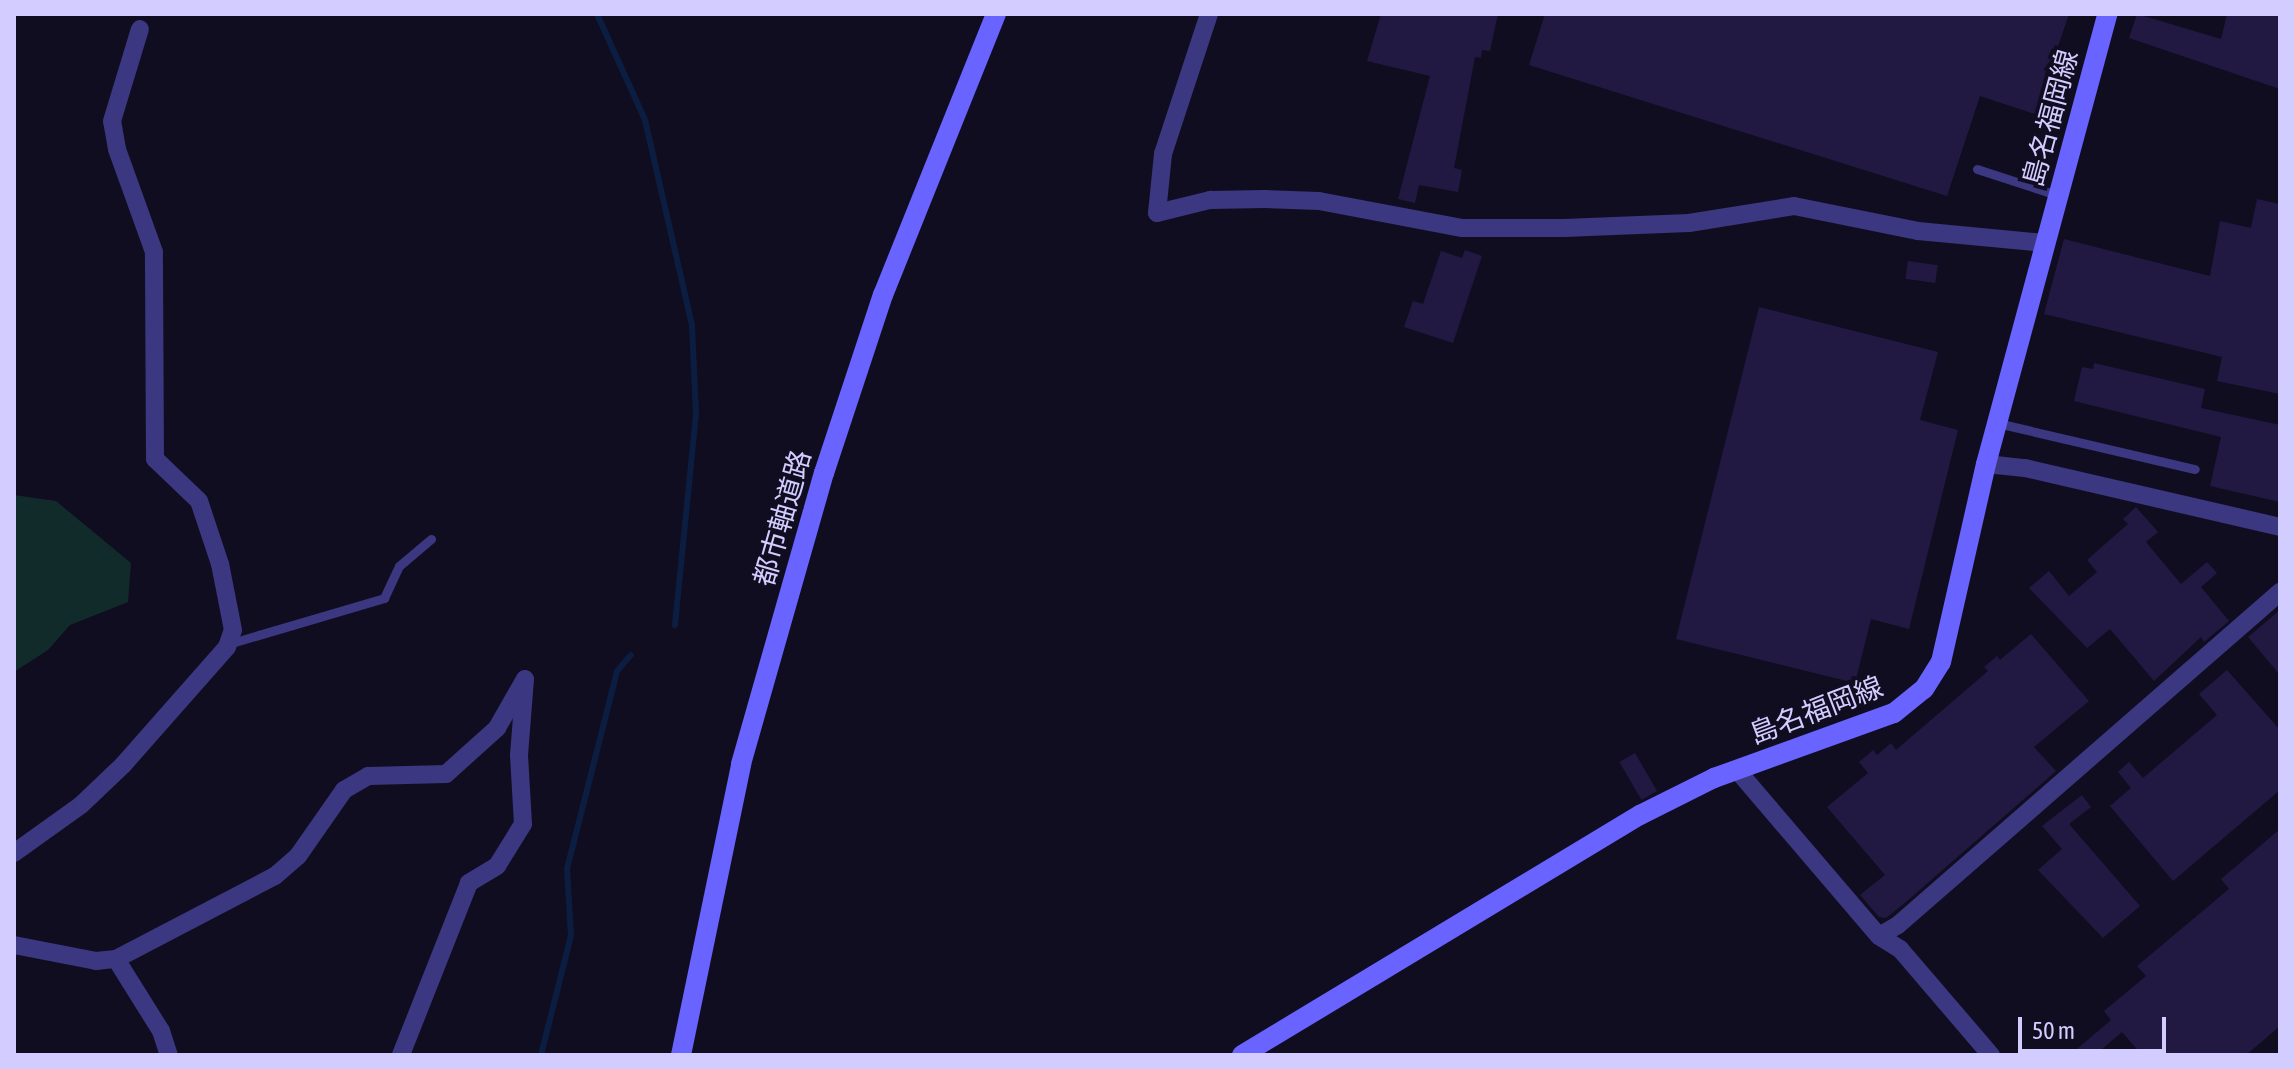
<!DOCTYPE html>
<html>
<head>
<meta charset="utf-8">
<style>
	body { margin:0 }
	#map { position:relative; width:2294px; height:1069px; overflow:hidden; background:#100d21; font-family:"Asap Condensed","Noto Sans JP",sans-serif }
	div>[style] { position:absolute }
	.green>* { inset:0; background:#102b2a }
	.stream>* { height:6px; margin:-3px; padding:0 3px; transform-origin:3px; border-radius:3px; background:#0b1e42 }
	.building>* { inset:0; background:#211942; transform-origin:0 0 }
	.lane>* { height:9px; margin:-4.5px; padding:0 4.5px; transform-origin:4.5px; border-radius:4.5px; background:#3b3780 }
	.street>* { height:18px; margin:-9px; padding:0 9px; transform-origin:9px; border-radius:9px; background:#3b3780 }
	.secondary>* { height:20px; margin:-10px; padding:0 10px; transform-origin:10px; border-radius:10px; background:#6963ff }
	span { translate:-50% -50%; white-space:nowrap; text-align:center; line-height:1.15; -webkit-text-stroke:8px #100d21; paint-order:stroke }
	.street-label { font-size:28px; color:#d3ccff }
	.frame { position:absolute; inset:0; border:16px solid #d3ccff; pointer-events:none }
	.scale { position:absolute; left:2018px; top:1017px; width:148px; height:36px; box-sizing:border-box; border:4px solid #d3ccff; border-top:0; padding-left:10px; font-size:24px; line-height:28px; white-space:nowrap; color:#d3ccff; -webkit-text-stroke:6px #100d21; paint-order:stroke }
</style>
</head>
<body>
<div id="map">
	<div class="green">
		<div style="clip-path:polygon(14px 495px,56px 501px,131px 563px,128px 602px,70px 625px,48px 650px,14px 672px)"></div>
	</div>
	<div class="stream">
		<div style="left:597px;top:14px;width:116px;rotate:65.6deg"></div>
		<div style="left:645px;top:120px;width:211px;rotate:77.1deg"></div>
		<div style="left:692px;top:326px;width:88px;rotate:87.4deg"></div>
		<div style="left:696px;top:414px;width:212px;rotate:95.7deg"></div>
		<div style="left:541px;top:1055px;width:123px;rotate:-75.9deg"></div>
		<div style="left:571px;top:936px;width:67px;rotate:-93.4deg"></div>
		<div style="left:567px;top:869px;width:204px;rotate:-75.8deg"></div>
		<div style="left:617px;top:671px;width:21px;rotate:-49deg"></div>
	</div>
	<div class="building">
		<div style="clip-path:polygon(1381px 14px,1498px 14px,1490px 51px,1482px 50px,1481px 58px,1475px 57px,1454px 168px,1462px 170px,1458px 192px,1419px 185px,1415px 203px,1398px 199px,1430px 76px,1367px 61px)"></div>
		<div style="clip-path:polygon(1545px 14px,2069px 14px,2035px 114px,1980px 96px,1947px 196px,1529px 65px)"></div>
		<div style="clip-path:polygon(2137px 14px,2221px 39px,2227px 14px,2280px 14px,2280px 89px,2129px 38px)"></div>
		<div style="clip-path:polygon(2257px 199px,2280px 204px,2280px 394px,2217px 381px,2222px 357px,2044px 314px,2064px 239px,2210px 276px,2220px 221px,2251px 228px)"></div>
		<div style="clip-path:polygon(1465px 250px,1482px 256px,1453px 343px,1404px 327px,1413px 301px,1423px 304px,1441px 251px,1462px 258px)"></div>
		<div style="left:1908px;top:261px;width:30px;height:18px;rotate:8deg"></div>
		<div style="clip-path:polygon(1759px 307px,1938px 352px,1920px 420px,1958px 430px,1909px 629px,1871px 619px,1855px 683px,1676px 639px)"></div>
		<div style="clip-path:polygon(2094px 363px,2205px 389px,2201px 408px,2280px 425px,2280px 502px,2210px 486px,2221px 437px,2074px 401px,2082px 367px,2093px 369px)"></div>
		<div style="clip-path:polygon(2136px 507px,2158px 532px,2146px 542px,2181px 584px,2207px 562px,2217px 573px,2201px 587px,2229px 621px,2204px 642px,2201px 637px,2154px 681px,2110px 629px,2087px 648px,2029px 588px,2049px 571px,2069px 596px,2097px 572px,2087px 560px,2128px 524px,2123px 519px)"></div>
		<div style="clip-path:polygon(2280px 610px,2280px 675px,2248px 637px)"></div>
		<div style="clip-path:polygon(2031px 634px,2089px 701px,2034px 747px,2056px 771px,1907px 901px,1886px 918px,1879px 917px,1860px 895px,1885px 875px,1827px 807px,1868px 773px,1859px 762px,1873px 750px,1877px 755px,1891px 743px,1896px 750px,1988px 671px,1984px 667px,1997px 656px,2000px 660px)"></div>
		<div style="clip-path:polygon(2227px 670px,2280px 730px,2280px 790px,2173px 881px,2110px 806px,2131px 788px,2118px 772px,2129px 762px,2143px 778px,2217px 715px,2199px 694px)"></div>
		<div style="left:1635px;top:753px;width:44px;height:18px;rotate:60deg"></div>
		<div style="clip-path:polygon(2082px 795px,2091px 807px,2069px 824px,2140px 906px,2103px 938px,2038px 870px,2062px 849px,2042px 826px)"></div>
		<div style="clip-path:polygon(2280px 829px,2280px 1026px,2246px 1055px,2142px 1055px,2122px 1032px,2095px 1055px,2070px 1055px,2111px 1020px,2104px 1011px,2146px 976px,2137px 966px,2229px 889px,2221px 879px)"></div>
	</div>
	<div class="lane">
		<div style="left:1977px;top:169px;width:84px;rotate:18deg"></div>
		<div style="left:1997px;top:423px;width:203px;rotate:13.1deg"></div>
		<div style="left:228px;top:644px;width:163px;rotate:-16.4deg"></div>
		<div style="left:384px;top:598px;width:35px;rotate:-65deg"></div>
		<div style="left:399px;top:566px;width:42px;rotate:-40.2deg"></div>
	</div>
	<div class="street">
		<div style="left:1209px;top:14px;width:147px;rotate:108.2deg"></div>
		<div style="left:1163px;top:154px;width:59px;rotate:95.8deg"></div>
		<div style="left:1157px;top:213px;width:55px;rotate:-13.8deg"></div>
		<div style="left:1210px;top:200px;width:55px;rotate:-1deg"></div>
		<div style="left:1265px;top:199px;width:54px;rotate:2.1deg"></div>
		<div style="left:1319px;top:201px;width:146px;rotate:10.7deg"></div>
		<div style="left:1462px;top:228px;width:102px"></div>
		<div style="left:1564px;top:228px;width:125px;rotate:-2.3deg"></div>
		<div style="left:1689px;top:223px;width:106px;rotate:-9.2deg"></div>
		<div style="left:1794px;top:206px;width:126px;rotate:11.4deg"></div>
		<div style="left:1918px;top:231px;width:128px;rotate:5.4deg"></div>
		<div style="left:1986px;top:464px;width:39px;rotate:6deg"></div>
		<div style="left:2025px;top:468px;width:262px;rotate:13deg"></div>
		<div style="left:1737px;top:770px;width:218px;rotate:49.5deg"></div>
		<div style="left:1879px;top:936px;width:25px;rotate:32deg"></div>
		<div style="left:1900px;top:949px;width:140px;rotate:49.4deg"></div>
		<div style="left:14px;top:853px;width:82px;rotate:-35.6deg"></div>
		<div style="left:81px;top:805px;width:58px;rotate:-43.6deg"></div>
		<div style="left:123px;top:765px;width:157px;rotate:-48.6deg"></div>
		<div style="left:227px;top:647px;width:18px;rotate:-71deg"></div>
		<div style="left:233px;top:630px;width:67px;rotate:-101.1deg"></div>
		<div style="left:220px;top:564px;width:66px;rotate:-108.4deg"></div>
		<div style="left:199px;top:501px;width:61px;rotate:-136.3deg"></div>
		<div style="left:155px;top:459px;width:207px;rotate:-90.3deg"></div>
		<div style="left:154px;top:252px;width:109px;rotate:-109.8deg"></div>
		<div style="left:117px;top:149px;width:28px;rotate:-100deg"></div>
		<div style="left:112px;top:121px;width:96px;rotate:-73.1deg"></div>
		<div style="left:1879px;top:936px;width:22px;rotate:-30deg"></div>
		<div style="left:1898px;top:925px;width:507px;rotate:-41.08deg"></div>
		<div style="left:14px;top:945px;width:84px;rotate:11deg"></div>
		<div style="left:96px;top:961px;width:20px;rotate:-6deg"></div>
		<div style="left:116px;top:959px;width:85px;rotate:58deg"></div>
		<div style="left:161px;top:1031px;width:25px;rotate:72deg"></div>
		<div style="left:116px;top:959px;width:179px;rotate:-27.6deg"></div>
		<div style="left:275px;top:876px;width:30px;rotate:-41deg"></div>
		<div style="left:298px;top:856px;width:80px;rotate:-55.1deg"></div>
		<div style="left:344px;top:790px;width:28px;rotate:-30deg"></div>
		<div style="left:368px;top:776px;width:78px;rotate:-1.5deg"></div>
		<div style="left:446px;top:774px;width:69px;rotate:-42deg"></div>
		<div style="left:497px;top:728px;width:56px;rotate:-60.3deg"></div>
		<div style="left:525px;top:679px;width:76px;rotate:94.5deg"></div>
		<div style="left:519px;top:755px;width:69px;rotate:86.7deg"></div>
		<div style="left:523px;top:824px;width:49px;rotate:121.8deg"></div>
		<div style="left:497px;top:866px;width:33px;rotate:149deg"></div>
		<div style="left:469px;top:883px;width:185px;rotate:111.6deg"></div>
	</div>
	<div class="secondary">
		<div style="left:681px;top:1055px;width:297px;rotate:-78.3deg"></div>
		<div style="left:741px;top:764px;width:303px;rotate:-74.1deg"></div>
		<div style="left:824px;top:473px;width:188px;rotate:-71.7deg"></div>
		<div style="left:883px;top:295px;width:303px;rotate:-68.1deg"></div>
		<div style="left:1242px;top:1055px;width:465px;rotate:-31.1deg"></div>
		<div style="left:1640px;top:815px;width:83px;rotate:-26.6deg"></div>
		<div style="left:1714px;top:778px;width:191px;rotate:-19.9deg"></div>
		<div style="left:1894px;top:713px;width:38px;rotate:-39deg"></div>
		<div style="left:1924px;top:689px;width:32px;rotate:-58deg"></div>
		<div style="left:1941px;top:662px;width:203px;rotate:-77.2deg"></div>
		<div style="left:1986px;top:464px;width:466px;rotate:-74.9deg"></div>
	</div>
	<div class="street-label">
		<span style="left:2050px;top:118px;rotate:-75deg">島名福岡線</span>
		<span style="left:782px;top:518px;rotate:-74deg">都市軸道路</span>
		<span style="left:1816px;top:710px;rotate:-21deg">島名福岡線</span>
	</div>
	<div class="frame"></div>
	<div class="scale">50 m</div>
</div>
</body>
</html>
